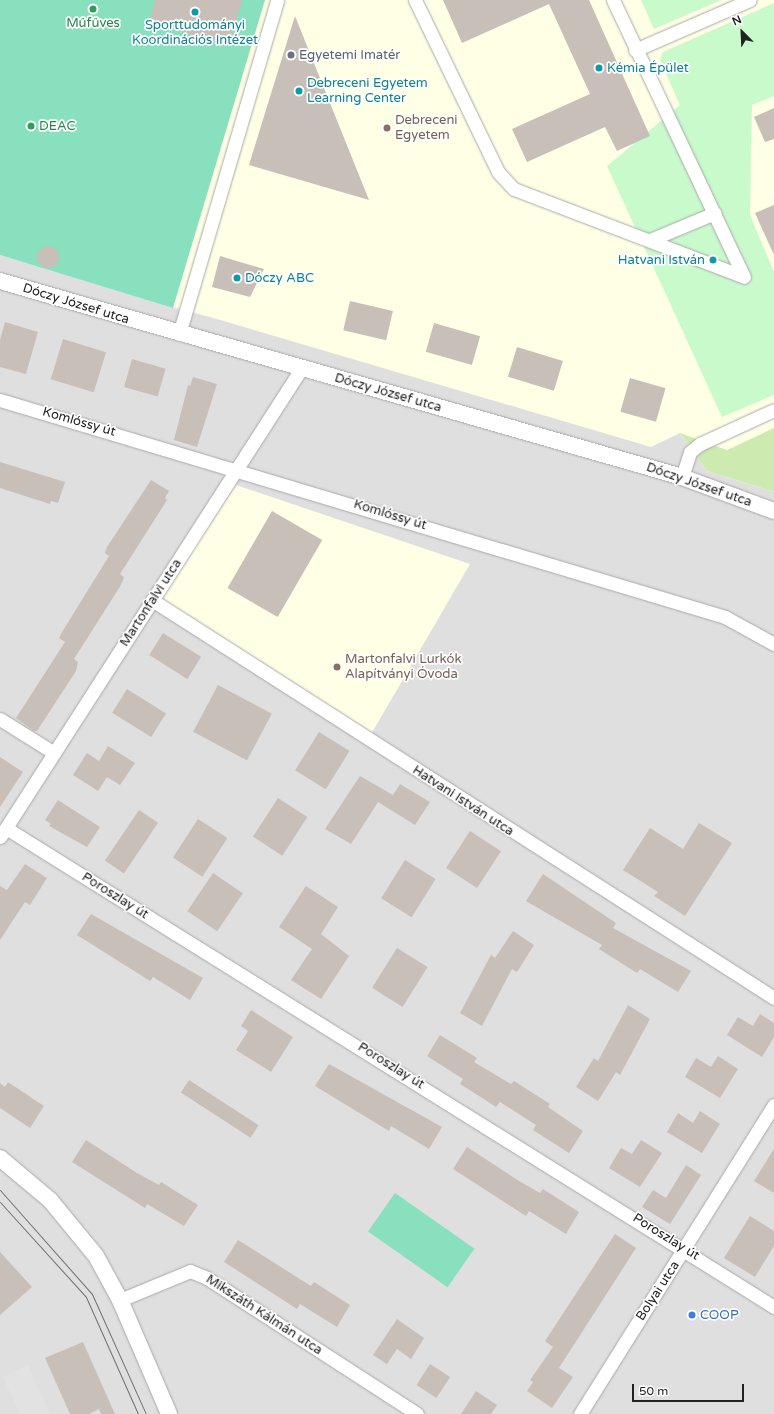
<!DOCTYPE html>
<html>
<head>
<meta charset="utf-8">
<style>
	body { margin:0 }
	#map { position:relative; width:774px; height:1414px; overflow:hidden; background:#f2efe9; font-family:"Varela Round",sans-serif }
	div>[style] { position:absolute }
	.residential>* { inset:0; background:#e0dfdf }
	.education>* { inset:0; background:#ffffe5 }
	.grass>* { inset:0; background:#cdebb0 }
	.park>* { inset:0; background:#c8facc }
	.pitch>* { inset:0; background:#88e0be; transform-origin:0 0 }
	.parking>* { inset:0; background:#e2e2e2 }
	.building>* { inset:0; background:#c7bfb8; transform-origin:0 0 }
	.round { border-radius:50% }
	.roads { filter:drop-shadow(0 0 1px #a9a9a9) drop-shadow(0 0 1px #a9a9a9) }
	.minor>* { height:13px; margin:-6.5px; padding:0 6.5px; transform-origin:6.5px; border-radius:6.5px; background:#fff }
	.tertiary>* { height:16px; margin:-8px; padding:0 8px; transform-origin:8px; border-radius:8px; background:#fff }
	.tram>* { height:1px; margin:-0.5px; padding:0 0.5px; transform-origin:0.5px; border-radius:0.5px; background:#707070 }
	.dots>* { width:11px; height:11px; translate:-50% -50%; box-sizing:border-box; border:2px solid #fff; border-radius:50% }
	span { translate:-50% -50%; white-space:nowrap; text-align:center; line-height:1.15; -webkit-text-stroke:3.5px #fff; paint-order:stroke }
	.leisure-label { font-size:13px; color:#27864d }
	.left { translate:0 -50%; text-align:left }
	.culture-label { font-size:13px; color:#0d838f }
	.right { translate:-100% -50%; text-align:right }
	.worship-label { font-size:13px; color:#5b616d }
	.education-label { font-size:13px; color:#785e54 }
	.street-label { font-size:13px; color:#222 }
	.shop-label { font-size:13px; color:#366cbe }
	.north { position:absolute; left:722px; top:12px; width:40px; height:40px; -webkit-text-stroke:3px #fff; paint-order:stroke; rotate:336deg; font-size:11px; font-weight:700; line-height:16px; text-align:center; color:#222 }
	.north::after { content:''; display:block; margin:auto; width:14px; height:18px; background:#222; clip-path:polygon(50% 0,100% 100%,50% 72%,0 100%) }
	.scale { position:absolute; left:632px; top:1384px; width:112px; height:18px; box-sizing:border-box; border:2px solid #222; border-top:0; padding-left:5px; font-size:12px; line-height:14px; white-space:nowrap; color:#222; -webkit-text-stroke:3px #fff; paint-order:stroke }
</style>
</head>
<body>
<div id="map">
	<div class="residential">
		<div style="clip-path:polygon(0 255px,173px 308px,680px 433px,707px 471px,774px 492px,774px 1414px,0 1414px)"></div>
	</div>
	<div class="education">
		<div style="clip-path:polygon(0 0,774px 0,774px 492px,707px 471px,680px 433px,651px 447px,0 255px)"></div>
		<div style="clip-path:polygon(236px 485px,470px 564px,370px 736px,160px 599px)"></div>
	</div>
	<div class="grass">
		<div style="clip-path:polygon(774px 428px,774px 492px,707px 471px,680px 433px,727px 450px)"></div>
	</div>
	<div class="park">
		<div style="clip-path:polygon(641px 0,721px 0,654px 29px)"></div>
		<div style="clip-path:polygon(774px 3px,774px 96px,752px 105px,750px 215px,774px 272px,774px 395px,722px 417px,607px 166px,680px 105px,660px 60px,663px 52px)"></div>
	</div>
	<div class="pitch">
		<div style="clip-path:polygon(0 0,265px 0,173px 308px,0 255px)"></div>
		<div style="left:395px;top:1193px;width:97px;height:47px;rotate:35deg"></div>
	</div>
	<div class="parking">
		<div style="clip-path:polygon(28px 1365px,50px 1414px,20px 1414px,3px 1377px)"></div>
	</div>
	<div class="building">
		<div style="clip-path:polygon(155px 0,242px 0,229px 45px,149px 23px)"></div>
		<div style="clip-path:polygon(443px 0,589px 0,650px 136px,617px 151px,605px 127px,527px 162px,512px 129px,590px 94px,549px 4px,462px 43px)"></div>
		<div style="clip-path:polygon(295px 16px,369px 200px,249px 165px)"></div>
		<div style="clip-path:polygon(774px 108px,774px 139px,765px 142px,754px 117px)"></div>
		<div style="clip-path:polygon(774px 205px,774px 255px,755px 213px)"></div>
		<div class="round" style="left:37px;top:246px;width:22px;height:22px"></div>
		<div style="clip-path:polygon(220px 256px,264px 269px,250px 297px,212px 287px)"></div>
		<div style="left:350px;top:301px;width:44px;height:30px;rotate:13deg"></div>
		<div style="clip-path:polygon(5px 322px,38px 332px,26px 374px,0 367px,0 340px)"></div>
		<div style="left:434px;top:323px;width:48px;height:30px;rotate:16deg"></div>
		<div style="left:63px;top:339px;width:45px;height:42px;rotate:17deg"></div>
		<div style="left:517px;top:347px;width:48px;height:31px;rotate:17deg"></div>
		<div style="left:132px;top:359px;width:35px;height:29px;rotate:16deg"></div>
		<div style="clip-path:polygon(193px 377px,217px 384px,197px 447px,174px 440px,188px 385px,190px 386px)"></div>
		<div style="left:630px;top:378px;width:37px;height:35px;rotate:16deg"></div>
		<div style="clip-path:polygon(0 462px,65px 482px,58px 503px,51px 501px,50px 504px,0 488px)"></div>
		<div style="clip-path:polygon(151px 480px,169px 491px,165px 498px,167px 500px,120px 574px,124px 577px,121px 585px,74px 659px,78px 662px,76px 671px,37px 731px,34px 731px,16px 718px,65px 642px,59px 638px,62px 632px,109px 556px,105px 553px,107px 547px)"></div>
		<div style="left:272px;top:511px;width:58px;height:89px;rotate:30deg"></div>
		<div style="left:163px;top:633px;width:45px;height:26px;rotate:32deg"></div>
		<div style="left:218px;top:685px;width:61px;height:53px;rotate:28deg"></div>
		<div style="left:127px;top:689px;width:46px;height:28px;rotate:32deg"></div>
		<div style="left:319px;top:732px;width:36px;height:45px;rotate:32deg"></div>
		<div style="clip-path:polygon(108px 746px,135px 763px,120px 785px,107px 777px,98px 791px,73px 775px,87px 753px,99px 761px)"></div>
		<div style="clip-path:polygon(0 757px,23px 772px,0 807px)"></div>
		<div style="clip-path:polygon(360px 776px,393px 795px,400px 784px,430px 802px,415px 825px,378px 802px,351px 844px,325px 829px)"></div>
		<div style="left:278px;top:798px;width:35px;height:46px;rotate:33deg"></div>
		<div style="clip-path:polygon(58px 800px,100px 827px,87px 847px,49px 826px,51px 824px,45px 820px)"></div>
		<div style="left:139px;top:810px;width:23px;height:61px;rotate:34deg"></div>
		<div style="left:198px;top:819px;width:35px;height:46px;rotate:33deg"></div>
		<div style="clip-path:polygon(699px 823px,732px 843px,685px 916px,654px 896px,658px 892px,623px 870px,650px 828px,683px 849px)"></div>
		<div style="left:470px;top:831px;width:37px;height:44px;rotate:33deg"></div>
		<div style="left:405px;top:860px;width:36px;height:45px;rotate:32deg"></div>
		<div style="clip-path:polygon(25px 864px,47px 878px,30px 905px,25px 902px,0 940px,0 886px,7px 890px)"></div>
		<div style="left:213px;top:873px;width:36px;height:46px;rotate:34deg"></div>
		<div style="clip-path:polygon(543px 874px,616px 923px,613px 928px,691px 971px,678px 992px,640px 969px,637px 973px,599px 949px,602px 945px,526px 901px)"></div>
		<div style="clip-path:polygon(306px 886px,338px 907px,321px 934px,349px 956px,321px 999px,291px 980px,312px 949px,279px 927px)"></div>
		<div style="clip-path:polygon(91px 914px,203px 978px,190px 1000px,153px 977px,150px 981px,77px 935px)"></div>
		<div style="clip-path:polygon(513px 931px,534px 945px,517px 972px,512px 969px,482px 1026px,460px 1013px,491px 955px,495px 958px)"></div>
		<div style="left:397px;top:948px;width:36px;height:47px;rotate:32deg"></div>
		<div style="clip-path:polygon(628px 1005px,650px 1019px,620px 1075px,616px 1072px,598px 1101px,576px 1087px,594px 1058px,598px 1061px)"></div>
		<div style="clip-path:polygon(251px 1010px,293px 1037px,271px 1072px,236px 1050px,248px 1031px,241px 1026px)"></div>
		<div style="clip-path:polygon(760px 1014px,774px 1023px,774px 1037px,762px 1057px,727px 1035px,738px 1017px,753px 1026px)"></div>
		<div style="clip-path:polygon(440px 1035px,477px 1058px,474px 1062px,511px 1084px,514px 1081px,550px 1104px,548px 1107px,583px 1131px,569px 1153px,533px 1130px,536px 1125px,500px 1102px,496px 1107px,479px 1096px,460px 1084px,463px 1079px,427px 1056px)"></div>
		<div style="clip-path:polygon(718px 1056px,738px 1069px,720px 1098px,685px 1077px,696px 1058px,711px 1067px)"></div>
		<div style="clip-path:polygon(329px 1064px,442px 1127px,429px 1149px,391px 1126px,389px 1131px,315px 1086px)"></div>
		<div style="left:189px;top:1080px;width:83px;height:15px;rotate:33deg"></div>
		<div style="clip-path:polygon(8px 1082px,44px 1106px,30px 1128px,0 1108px,0 1083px,5px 1087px)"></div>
		<div style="clip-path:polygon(700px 1111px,720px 1124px,702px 1153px,667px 1132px,678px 1113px,693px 1123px)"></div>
		<div style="clip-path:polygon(86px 1140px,137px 1173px,159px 1185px,161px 1182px,198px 1205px,184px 1226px,147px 1204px,145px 1208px,72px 1162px)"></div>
		<div style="clip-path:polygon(641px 1140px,662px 1153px,640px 1187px,609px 1168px,621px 1148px,632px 1154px)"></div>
		<div style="clip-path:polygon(467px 1147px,519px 1181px,540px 1193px,543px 1189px,579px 1212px,566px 1234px,529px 1211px,526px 1216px,453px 1169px)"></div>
		<div style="clip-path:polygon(774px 1149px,774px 1193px,754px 1181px)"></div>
		<div style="clip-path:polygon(686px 1165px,701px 1175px,670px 1224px,642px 1207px,653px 1190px,666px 1198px)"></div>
		<div style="clip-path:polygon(750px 1216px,774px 1231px,774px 1246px,755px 1277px,724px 1258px)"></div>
		<div style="clip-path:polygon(615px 1234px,636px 1248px,559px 1368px,573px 1377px,552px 1408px,527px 1391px,533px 1382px,530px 1380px,553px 1347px,545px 1341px)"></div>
		<div style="clip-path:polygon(238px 1240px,311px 1286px,314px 1282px,350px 1305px,337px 1327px,300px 1304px,297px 1309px,224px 1262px)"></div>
		<div style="clip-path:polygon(0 1252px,32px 1287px,0 1315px)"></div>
		<div style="clip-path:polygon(397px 1319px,424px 1338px,411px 1359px,397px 1349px,387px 1364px,373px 1355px)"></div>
		<div style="clip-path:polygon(83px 1342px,115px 1414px,101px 1414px,99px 1409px,89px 1414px,70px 1414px,45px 1358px)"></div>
		<div style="left:430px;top:1364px;width:24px;height:25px;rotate:33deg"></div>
		<div style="clip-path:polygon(476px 1391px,497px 1405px,491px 1414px,461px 1414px)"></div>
	</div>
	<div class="roads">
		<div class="minor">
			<div style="left:415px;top:0;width:191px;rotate:64.2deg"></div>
			<div style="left:498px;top:172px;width:23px;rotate:47deg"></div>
			<div style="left:514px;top:189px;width:246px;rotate:20.9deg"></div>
			<div style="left:613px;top:0;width:306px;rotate:64.7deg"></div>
			<div style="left:635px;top:50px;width:125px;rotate:-23.5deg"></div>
			<div style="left:650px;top:240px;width:70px;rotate:-22.6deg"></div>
			<div style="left:179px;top:334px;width:348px;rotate:-73.6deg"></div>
			<div style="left:0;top:400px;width:757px;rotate:16.66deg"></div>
			<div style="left:725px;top:617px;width:56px;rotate:28.9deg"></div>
			<div style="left:682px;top:477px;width:26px;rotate:-72deg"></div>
			<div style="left:690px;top:452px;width:13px;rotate:-39deg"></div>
			<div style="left:700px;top:444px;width:81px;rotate:-24.7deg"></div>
			<div style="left:152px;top:600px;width:738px;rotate:32.61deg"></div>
			<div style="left:0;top:719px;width:64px;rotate:32.2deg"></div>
			<div style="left:6px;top:828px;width:905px;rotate:31.95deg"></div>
			<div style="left:0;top:837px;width:556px;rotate:-57.25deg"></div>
			<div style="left:120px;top:1300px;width:76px;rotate:-22.5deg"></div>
			<div style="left:190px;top:1271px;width:18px;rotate:22deg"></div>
			<div style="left:207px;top:1278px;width:250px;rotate:32.9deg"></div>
			<div style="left:580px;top:1414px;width:365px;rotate:-57.9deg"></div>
		</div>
		<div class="tertiary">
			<div style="left:0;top:281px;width:710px;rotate:16.03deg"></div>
			<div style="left:682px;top:477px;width:98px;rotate:20.3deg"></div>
			<div style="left:0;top:1158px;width:65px;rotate:40deg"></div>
			<div style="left:50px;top:1200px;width:72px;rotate:50.6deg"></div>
			<div style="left:96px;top:1256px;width:50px;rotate:61.4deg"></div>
			<div style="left:120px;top:1300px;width:124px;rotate:66.7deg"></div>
		</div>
	</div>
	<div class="tram">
		<div style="left:0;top:1190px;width:139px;rotate:48.5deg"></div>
		<div style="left:92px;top:1294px;width:132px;rotate:65.8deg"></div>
		<div style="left:0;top:1202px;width:128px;rotate:47.8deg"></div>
		<div style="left:86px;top:1297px;width:128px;rotate:66deg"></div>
	</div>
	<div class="dots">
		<div style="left:93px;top:9px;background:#2e9e5b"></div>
		<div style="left:195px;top:12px;background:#0f9aa8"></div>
		<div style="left:291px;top:55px;background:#6b7280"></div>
		<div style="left:599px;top:68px;background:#0f9aa8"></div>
		<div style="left:299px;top:91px;background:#0f9aa8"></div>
		<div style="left:31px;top:126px;background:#2e9e5b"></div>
		<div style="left:387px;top:128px;background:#8d6e63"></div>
		<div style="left:713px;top:260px;background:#0f9aa8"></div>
		<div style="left:237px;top:278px;background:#0f9aa8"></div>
		<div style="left:337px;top:667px;background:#8d6e63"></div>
		<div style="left:692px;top:1315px;background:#3f7fe0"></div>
	</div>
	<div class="leisure-label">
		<span style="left:93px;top:23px">Műfűves</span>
		<span class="left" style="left:39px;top:126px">DEAC</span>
	</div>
	<div class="culture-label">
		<span style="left:195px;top:33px">Sporttudományi<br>Koordinációs Intézet</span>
		<span class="left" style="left:607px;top:68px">Kémia Épület</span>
		<span class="left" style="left:307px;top:91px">Debreceni Egyetem<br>Learning Center</span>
		<span class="right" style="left:705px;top:260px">Hatvani István</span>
		<span class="left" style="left:245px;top:278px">Dóczy ABC</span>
	</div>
	<div class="worship-label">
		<span class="left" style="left:299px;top:55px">Egyetemi Imatér</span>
	</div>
	<div class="education-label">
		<span class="left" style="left:395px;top:128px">Debreceni<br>Egyetem</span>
		<span class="left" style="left:345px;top:667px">Martonfalvi Lurkók<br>Alapítványi Óvoda</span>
	</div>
	<div class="street-label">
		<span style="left:76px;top:304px;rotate:17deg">Dóczy József utca</span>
		<span style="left:388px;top:393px;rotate:16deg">Dóczy József utca</span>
		<span style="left:79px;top:422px;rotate:16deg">Komlóssy út</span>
		<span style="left:699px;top:485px;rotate:19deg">Dóczy József utca</span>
		<span style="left:390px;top:515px;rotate:17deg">Komlóssy út</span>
		<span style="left:151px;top:603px;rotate:-57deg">Martonfalvi utca</span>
		<span style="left:463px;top:801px;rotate:33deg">Hatvani István utca</span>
		<span style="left:115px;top:896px;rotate:32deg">Poroszlay út</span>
		<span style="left:391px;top:1066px;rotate:32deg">Poroszlay út</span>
		<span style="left:666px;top:1237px;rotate:32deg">Poroszlay út</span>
		<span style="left:658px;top:1291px;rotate:-57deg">Bolyai utca</span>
		<span style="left:264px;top:1315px;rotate:33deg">Mikszáth Kálmán utca</span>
	</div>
	<div class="shop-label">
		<span class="left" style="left:700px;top:1315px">COOP</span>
	</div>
	<div class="north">N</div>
	<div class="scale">50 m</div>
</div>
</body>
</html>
